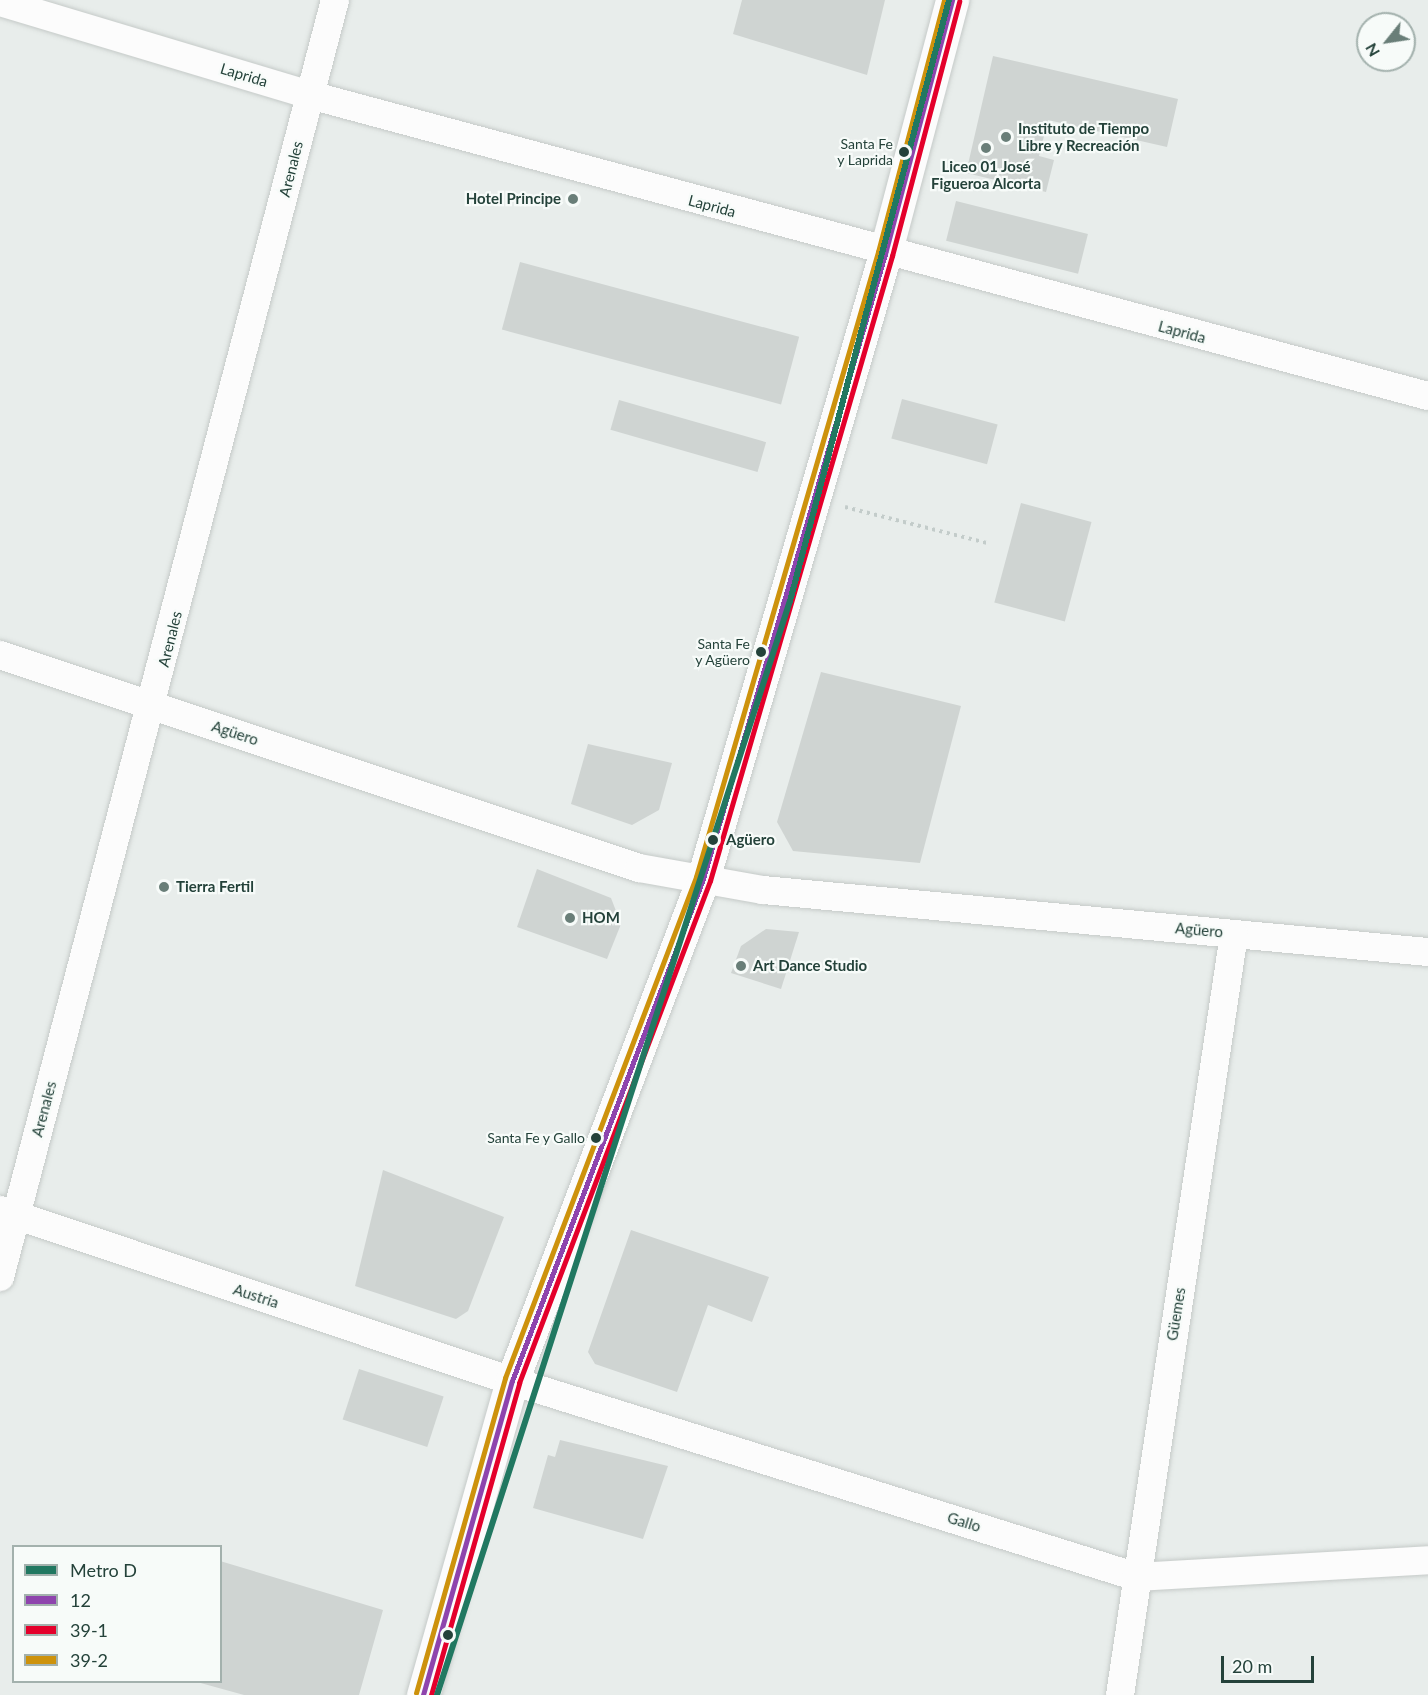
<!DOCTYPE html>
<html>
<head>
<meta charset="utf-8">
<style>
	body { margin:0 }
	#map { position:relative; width:1428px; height:1695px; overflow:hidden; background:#e8edeb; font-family:Lato,sans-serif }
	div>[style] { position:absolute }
	.building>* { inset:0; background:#cfd4d2; transform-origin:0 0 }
	.path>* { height:4px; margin-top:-2px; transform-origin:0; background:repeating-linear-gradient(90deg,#c3ccca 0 3px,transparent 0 7.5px) }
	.roads { filter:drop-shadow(0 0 2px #c5cac8) drop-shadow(0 0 2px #c5cac8) }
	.minor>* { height:28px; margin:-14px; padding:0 14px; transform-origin:14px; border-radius:14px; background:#fcfcfc }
	.secondary>* { height:33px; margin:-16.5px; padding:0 16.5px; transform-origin:16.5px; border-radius:16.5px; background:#fcfcfc }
	.bus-1>* { height:4.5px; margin:-2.25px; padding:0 2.25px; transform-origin:2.25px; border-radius:2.25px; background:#8e44ad }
	.bus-2>* { height:4.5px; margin:-2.25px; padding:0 2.25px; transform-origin:2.25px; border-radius:2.25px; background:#e4002b }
	.bus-3>* { height:4.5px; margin:-2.25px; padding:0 2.25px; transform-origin:2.25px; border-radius:2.25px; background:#cd920c }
	.metro-1>* { height:6px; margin:-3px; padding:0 3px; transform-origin:3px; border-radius:3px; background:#217861 }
	.dots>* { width:16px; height:16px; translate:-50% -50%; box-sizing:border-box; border:3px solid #f7fbf9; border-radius:50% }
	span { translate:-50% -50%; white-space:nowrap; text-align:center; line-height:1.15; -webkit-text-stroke:4.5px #f7fbf9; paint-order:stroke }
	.bus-label { font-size:14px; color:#24423a }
	.right { translate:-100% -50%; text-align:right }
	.street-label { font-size:15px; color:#24423a }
	.poi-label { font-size:15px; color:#24423a; font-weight:700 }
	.left { translate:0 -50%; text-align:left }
	.stop-label { font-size:15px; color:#24423a; font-weight:700 }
	.legend { position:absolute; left:12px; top:1545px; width:210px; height:138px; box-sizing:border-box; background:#f7fbf9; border:2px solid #a3b1ad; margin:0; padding:8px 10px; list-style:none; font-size:18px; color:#24423a }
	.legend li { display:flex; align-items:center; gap:12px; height:30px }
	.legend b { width:30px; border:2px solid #a3b1ad }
	.north { position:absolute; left:1356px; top:12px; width:60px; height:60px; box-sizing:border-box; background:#f7fbf9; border:2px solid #a3b1ad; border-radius:50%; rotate:240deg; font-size:16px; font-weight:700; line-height:24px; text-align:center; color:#24423a }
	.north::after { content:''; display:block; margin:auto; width:21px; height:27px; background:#697e78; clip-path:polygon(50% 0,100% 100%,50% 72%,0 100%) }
	.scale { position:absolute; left:1221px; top:1656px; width:93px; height:27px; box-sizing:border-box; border:3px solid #24423a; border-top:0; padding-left:8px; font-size:18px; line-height:21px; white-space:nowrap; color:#24423a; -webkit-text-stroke:4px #f7fbf9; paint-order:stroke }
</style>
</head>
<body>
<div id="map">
	<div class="building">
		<div style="clip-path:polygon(742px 0,885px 0,867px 75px,733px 34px)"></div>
		<div style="clip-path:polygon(993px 56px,1178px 99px,1167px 147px,1048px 120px,1039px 156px,1054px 160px,1046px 192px,966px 173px)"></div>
		<div style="left:956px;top:201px;width:136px;height:41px;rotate:14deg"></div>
		<div style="left:520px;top:262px;width:289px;height:70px;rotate:15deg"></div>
		<div style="left:902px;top:399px;width:99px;height:41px;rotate:15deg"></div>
		<div style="left:619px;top:400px;width:153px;height:31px;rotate:16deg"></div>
		<div style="left:1021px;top:503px;width:73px;height:103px;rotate:15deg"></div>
		<div style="clip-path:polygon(821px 672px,961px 706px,920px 863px,793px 851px,777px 822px)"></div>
		<div style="clip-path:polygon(588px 744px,672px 763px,659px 810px,632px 825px,571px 804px)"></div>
		<div style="clip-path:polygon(537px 869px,611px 898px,621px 924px,607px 959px,517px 927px)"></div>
		<div style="clip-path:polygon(766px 929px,799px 932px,781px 989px,731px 973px,741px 946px)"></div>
		<div style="clip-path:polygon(383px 1170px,504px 1217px,468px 1311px,456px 1319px,355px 1286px)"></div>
		<div style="clip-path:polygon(631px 1230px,769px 1277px,752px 1322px,708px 1305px,677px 1392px,595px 1364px,588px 1352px)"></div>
		<div style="left:359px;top:1369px;width:89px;height:53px;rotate:18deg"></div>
		<div style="clip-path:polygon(560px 1440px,668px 1466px,643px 1539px,533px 1508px,548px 1455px,555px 1457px)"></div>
		<div style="clip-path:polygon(220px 1561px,383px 1610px,359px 1695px,244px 1695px,197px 1682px,220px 1682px)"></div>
	</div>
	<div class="path">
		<div style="left:845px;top:507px;width:146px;rotate:14.2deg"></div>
	</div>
	<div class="roads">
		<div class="minor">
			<div style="left:0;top:2px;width:324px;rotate:16.7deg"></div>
			<div style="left:310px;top:95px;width:1158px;rotate:15.07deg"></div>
			<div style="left:0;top:655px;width:674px;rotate:18.43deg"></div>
			<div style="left:639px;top:868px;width:126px;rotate:10.1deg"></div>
			<div style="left:763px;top:890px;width:668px;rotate:5.33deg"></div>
			<div style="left:0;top:1210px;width:540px;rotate:18.47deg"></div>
			<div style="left:512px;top:1381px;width:655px;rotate:17.41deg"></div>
			<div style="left:1137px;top:1577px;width:291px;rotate:-3.3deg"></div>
			<div style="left:0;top:1277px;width:1320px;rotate:-75.3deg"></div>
			<div style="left:1120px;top:1695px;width:769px;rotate:-81.48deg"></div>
		</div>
		<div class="secondary">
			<div style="left:423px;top:1695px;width:326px;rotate:-74.2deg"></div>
			<div style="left:512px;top:1381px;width:537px;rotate:-69.17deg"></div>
			<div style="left:703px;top:879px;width:651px;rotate:-73.76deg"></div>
			<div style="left:885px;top:254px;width:263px;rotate:-75.2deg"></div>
		</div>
	</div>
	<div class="bus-1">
		<div style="left:423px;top:1695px;width:326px;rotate:-74.2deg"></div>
		<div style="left:512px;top:1381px;width:537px;rotate:-69.17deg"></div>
		<div style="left:703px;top:879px;width:651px;rotate:-73.76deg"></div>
		<div style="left:885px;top:254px;width:263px;rotate:-75.2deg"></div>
	</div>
	<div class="bus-2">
		<div style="left:431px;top:1695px;width:324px;rotate:-74.2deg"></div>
		<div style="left:519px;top:1383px;width:537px;rotate:-69.17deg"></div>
		<div style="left:710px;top:881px;width:651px;rotate:-73.76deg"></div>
		<div style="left:892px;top:256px;width:263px;rotate:-75.2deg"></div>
	</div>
	<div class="bus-3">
		<div style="left:416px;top:1693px;width:327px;rotate:-74.2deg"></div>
		<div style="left:505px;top:1378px;width:536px;rotate:-69.13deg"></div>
		<div style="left:696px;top:877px;width:651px;rotate:-73.76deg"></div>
		<div style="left:878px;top:252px;width:260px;rotate:-75.3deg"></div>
	</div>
	<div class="metro-1">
		<div style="left:437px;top:1695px;width:1150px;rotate:-72.12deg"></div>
		<div style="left:790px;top:601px;width:622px;rotate:-75.18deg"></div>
	</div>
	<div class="dots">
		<div style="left:1006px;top:137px;background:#697e78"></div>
		<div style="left:986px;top:148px;background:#697e78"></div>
		<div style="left:904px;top:152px;background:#24423a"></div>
		<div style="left:573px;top:199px;background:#697e78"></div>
		<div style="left:761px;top:652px;background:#24423a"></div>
		<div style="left:713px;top:840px;background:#24423a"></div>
		<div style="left:164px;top:887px;background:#697e78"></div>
		<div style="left:570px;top:918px;background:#697e78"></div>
		<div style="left:741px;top:966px;background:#697e78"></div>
		<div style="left:596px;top:1138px;background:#24423a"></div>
		<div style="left:448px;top:1635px;background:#24423a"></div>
	</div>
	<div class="bus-label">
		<span class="right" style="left:893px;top:152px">Santa Fe<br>y Laprida</span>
		<span class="right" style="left:750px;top:652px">Santa Fe<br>y Agüero</span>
		<span class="right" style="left:585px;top:1138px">Santa Fe y Gallo</span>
	</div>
	<div class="street-label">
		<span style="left:244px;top:75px;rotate:17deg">Laprida</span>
		<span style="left:291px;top:169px;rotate:-76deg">Arenales</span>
		<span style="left:712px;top:206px;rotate:15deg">Laprida</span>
		<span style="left:1182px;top:332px;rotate:15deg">Laprida</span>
		<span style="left:170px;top:639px;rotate:-76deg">Arenales</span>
		<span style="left:235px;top:733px;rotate:18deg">Agüero</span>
		<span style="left:1199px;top:930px;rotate:5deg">Agüero</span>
		<span style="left:44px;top:1109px;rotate:-75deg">Arenales</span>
		<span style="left:256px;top:1296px;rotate:18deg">Austria</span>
		<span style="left:1176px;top:1314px;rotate:-81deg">Güemes</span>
		<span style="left:964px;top:1522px;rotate:17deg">Gallo</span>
	</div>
	<div class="poi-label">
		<span class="left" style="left:1018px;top:137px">Instituto de Tiempo<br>Libre y Recreación</span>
		<span style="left:986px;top:175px">Liceo 01 José<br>Figueroa Alcorta</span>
		<span class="right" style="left:561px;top:199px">Hotel Principe</span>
		<span class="left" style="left:176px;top:887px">Tierra Fertil</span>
		<span class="left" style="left:582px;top:918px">HOM</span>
		<span class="left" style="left:753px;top:966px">Art Dance Studio</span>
	</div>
	<div class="stop-label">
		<span class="left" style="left:726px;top:840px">Agüero</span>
	</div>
	<ul class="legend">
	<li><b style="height:8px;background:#217861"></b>Metro D</li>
	<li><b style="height:8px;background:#8e44ad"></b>12</li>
	<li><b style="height:8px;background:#e4002b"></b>39-1</li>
	<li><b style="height:8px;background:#cd920c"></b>39-2</li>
	</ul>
	<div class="north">N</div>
	<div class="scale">20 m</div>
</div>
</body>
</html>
